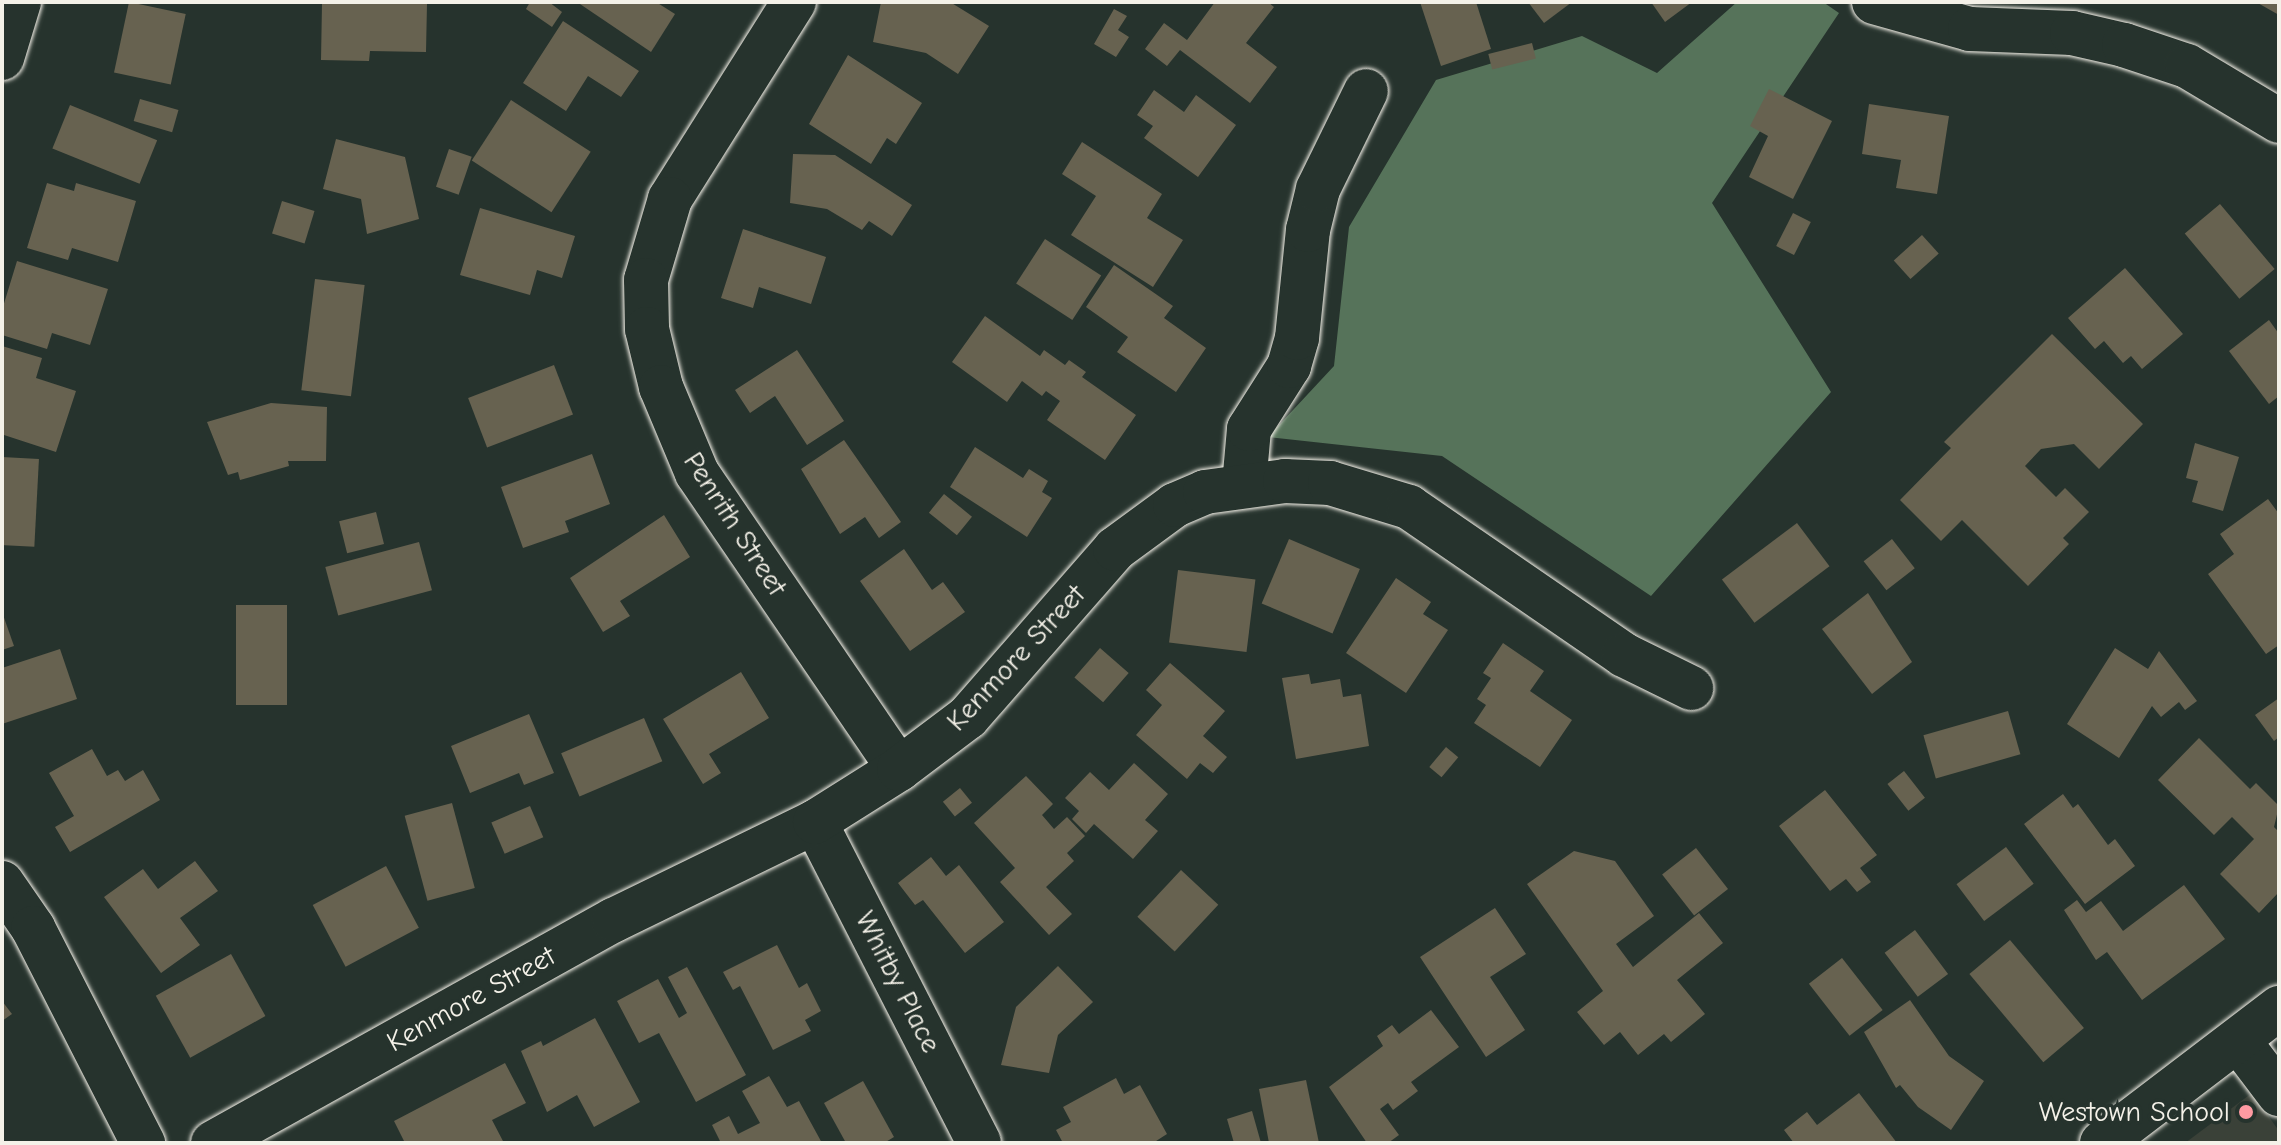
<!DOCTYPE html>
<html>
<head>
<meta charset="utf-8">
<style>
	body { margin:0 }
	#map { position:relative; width:2281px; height:1145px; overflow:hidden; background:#26332d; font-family:"Comic Neue",sans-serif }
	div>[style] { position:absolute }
	.built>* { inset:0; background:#3a4138 }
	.green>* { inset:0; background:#56735a }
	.building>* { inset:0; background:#676250; transform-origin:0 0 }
	.roads { filter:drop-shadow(0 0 2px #f4f1e8) drop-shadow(0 0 2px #f4f1e8) }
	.minor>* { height:44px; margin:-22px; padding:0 22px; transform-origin:22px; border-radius:22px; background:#26332d }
	.dots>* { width:22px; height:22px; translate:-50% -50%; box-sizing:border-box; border:4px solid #26332d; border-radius:50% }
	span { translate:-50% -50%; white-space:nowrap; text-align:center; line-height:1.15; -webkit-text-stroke:7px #26332d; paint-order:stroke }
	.street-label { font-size:28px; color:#f4f1e8 }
	.poi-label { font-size:28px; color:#f4f1e8 }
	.right { translate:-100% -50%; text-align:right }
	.frame { position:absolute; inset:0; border:4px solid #f4f1e8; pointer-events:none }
</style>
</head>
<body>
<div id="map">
	<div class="built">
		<div style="clip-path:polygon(2252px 1093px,2279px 1131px,2279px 1143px,2185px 1143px)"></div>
	</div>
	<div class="green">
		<div style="clip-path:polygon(1737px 2px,1823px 2px,1839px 13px,1712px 203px,1831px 392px,1651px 596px,1442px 456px,1268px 437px,1334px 366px,1349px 227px,1436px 80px,1582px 36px,1657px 73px)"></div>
	</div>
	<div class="building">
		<div style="left:129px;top:2px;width:58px;height:72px;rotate:12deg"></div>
		<div style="clip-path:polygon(530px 2px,549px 2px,562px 12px,552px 27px,526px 9px)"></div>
		<div style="clip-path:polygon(577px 2px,656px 2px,675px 14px,651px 52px)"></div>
		<div style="clip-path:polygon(881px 2px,950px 2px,989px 26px,958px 74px,926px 53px,873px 42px)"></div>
		<div style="clip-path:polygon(1215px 2px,1268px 2px,1274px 7px,1246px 43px,1277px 67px,1250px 103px,1180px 50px,1167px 66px,1145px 49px,1164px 23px,1187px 40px)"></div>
		<div style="clip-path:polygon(1420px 2px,1476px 2px,1491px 49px,1441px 66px)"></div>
		<div style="clip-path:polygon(1528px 2px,1572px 2px,1544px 23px)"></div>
		<div style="clip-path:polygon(1651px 2px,1692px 2px,1665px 22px)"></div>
		<div style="clip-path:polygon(2256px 2px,2279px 2px,2279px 15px)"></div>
		<div style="clip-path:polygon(322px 3px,427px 4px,426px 52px,370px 51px,369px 61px,321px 60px)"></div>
		<div style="clip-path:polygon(1114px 9px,1127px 16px,1118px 30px,1129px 37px,1116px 57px,1094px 44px)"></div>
		<div style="clip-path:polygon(563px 21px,639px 71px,621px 97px,588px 76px,566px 111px,523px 83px)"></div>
		<div style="left:1532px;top:43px;width:16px;height:45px;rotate:76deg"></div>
		<div style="clip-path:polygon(848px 55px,922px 103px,896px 144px,887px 138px,871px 164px,809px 124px)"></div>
		<div style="clip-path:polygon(1769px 89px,1832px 121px,1793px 199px,1749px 177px,1768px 136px,1750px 126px)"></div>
		<div style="clip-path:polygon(1154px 90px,1184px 112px,1196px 95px,1236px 125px,1198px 177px,1144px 138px,1153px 126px,1137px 115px)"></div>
		<div style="left:140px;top:99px;width:40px;height:23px;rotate:16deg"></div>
		<div style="left:511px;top:100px;width:95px;height:72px;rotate:33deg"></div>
		<div style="clip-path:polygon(1869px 104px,1949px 116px,1937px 194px,1896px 188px,1901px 160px,1862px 154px)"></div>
		<div style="left:70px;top:105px;width:94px;height:47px;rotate:22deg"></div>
		<div style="clip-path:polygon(336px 139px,405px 157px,419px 219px,367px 234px,361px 199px,323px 189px)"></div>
		<div style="clip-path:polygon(1082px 142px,1162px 194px,1147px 218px,1183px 240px,1153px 287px,1071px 235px,1096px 196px,1062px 174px)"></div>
		<div style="left:449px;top:149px;width:24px;height:40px;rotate:19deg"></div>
		<div style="clip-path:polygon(793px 154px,835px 155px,912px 205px,892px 236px,869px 221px,862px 230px,827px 209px,790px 203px)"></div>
		<div style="clip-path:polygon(47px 183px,74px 191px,76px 183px,136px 201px,118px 262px,72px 248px,68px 260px,27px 248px)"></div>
		<div style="left:282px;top:201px;width:34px;height:34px;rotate:17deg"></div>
		<div style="left:2220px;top:204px;width:85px;height:46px;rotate:50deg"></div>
		<div style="clip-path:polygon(480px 208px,575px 236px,562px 278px,537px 270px,530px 295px,460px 275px)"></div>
		<div style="left:1793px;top:213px;width:20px;height:37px;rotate:27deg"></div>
		<div style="clip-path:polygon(743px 229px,826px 257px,811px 304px,759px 287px,753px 308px,721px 298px)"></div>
		<div style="left:1922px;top:235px;width:25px;height:38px;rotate:48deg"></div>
		<div style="left:1045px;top:239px;width:67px;height:53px;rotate:33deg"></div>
		<div style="clip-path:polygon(17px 261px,108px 289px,90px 345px,52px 333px,47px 349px,2px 335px,2px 310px)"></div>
		<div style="clip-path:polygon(1114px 265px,1173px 306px,1164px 318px,1206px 348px,1176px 392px,1117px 352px,1128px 337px,1086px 307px)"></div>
		<div style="clip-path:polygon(2125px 268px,2183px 334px,2142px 369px,2131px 356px,2123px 363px,2104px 341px,2095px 349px,2068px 318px)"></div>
		<div style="left:315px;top:279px;width:50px;height:112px;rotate:7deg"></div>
		<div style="clip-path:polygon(985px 316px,1040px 356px,1044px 350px,1065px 365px,1069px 360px,1086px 372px,1082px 377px,1136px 415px,1105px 460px,1047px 420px,1060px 401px,1046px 391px,1042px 396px,1022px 381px,1007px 402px,952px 362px)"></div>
		<div style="clip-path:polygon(2269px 320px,2279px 334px,2279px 396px,2269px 404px,2229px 351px)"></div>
		<div style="clip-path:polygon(2052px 334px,2143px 424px,2099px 469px,2074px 444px,2041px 449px,2025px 466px,2056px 497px,2065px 488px,2089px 512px,2063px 538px,2069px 544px,2028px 586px,1962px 520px,1941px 541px,1900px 500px,1951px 448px,1944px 442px)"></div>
		<div style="clip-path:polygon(2px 346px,42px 358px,36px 378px,76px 391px,56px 452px,4px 435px)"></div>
		<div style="clip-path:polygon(797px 350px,844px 421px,807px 445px,775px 396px,750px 413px,735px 390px)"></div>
		<div style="left:554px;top:365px;width:53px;height:92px;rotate:69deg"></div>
		<div style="clip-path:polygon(271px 403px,327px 407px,326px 461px,288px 461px,289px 466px,240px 480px,238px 472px,228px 475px,207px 422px)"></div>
		<div style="clip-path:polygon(844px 440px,901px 522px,879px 538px,865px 517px,840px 534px,801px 469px)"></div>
		<div style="clip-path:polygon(2195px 443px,2239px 457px,2223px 511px,2192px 502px,2198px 481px,2186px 478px)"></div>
		<div style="clip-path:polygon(975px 447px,1023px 478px,1029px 469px,1048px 481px,1042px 492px,1052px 498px,1027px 537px,950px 487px)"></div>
		<div style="clip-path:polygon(592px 454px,610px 504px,565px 521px,569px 532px,523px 548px,501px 487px)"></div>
		<div style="left:2px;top:457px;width:37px;height:88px;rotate:3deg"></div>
		<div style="left:944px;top:494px;width:36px;height:24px;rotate:39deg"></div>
		<div style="clip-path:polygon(2268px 499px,2279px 514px,2279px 645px,2266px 654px,2208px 574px,2234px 554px,2220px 534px)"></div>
		<div style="left:376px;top:512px;width:33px;height:38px;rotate:76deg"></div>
		<div style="clip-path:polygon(664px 515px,690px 557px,620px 601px,630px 616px,603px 632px,570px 578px)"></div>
		<div style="left:1797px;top:523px;width:54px;height:94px;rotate:53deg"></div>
		<div style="left:1289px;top:539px;width:77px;height:70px;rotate:23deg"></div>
		<div style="left:1892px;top:539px;width:37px;height:36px;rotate:52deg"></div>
		<div style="left:419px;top:542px;width:50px;height:97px;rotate:75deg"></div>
		<div style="clip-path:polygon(904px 549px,932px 590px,943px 582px,965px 612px,910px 651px,860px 581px)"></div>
		<div style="left:1178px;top:570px;width:78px;height:73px;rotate:7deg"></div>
		<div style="clip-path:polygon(1396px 578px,1431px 602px,1423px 614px,1448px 630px,1406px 693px,1346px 653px)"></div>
		<div style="clip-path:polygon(1868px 593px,1912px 662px,1872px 694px,1822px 629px)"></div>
		<div style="left:236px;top:605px;width:51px;height:100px"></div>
		<div style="clip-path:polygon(2px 612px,14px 646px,2px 650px)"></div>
		<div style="clip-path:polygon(1503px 643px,1544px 671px,1530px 691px,1572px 720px,1540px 767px,1474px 723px,1486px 705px,1477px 699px,1491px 678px,1483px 673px)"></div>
		<div style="left:1100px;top:648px;width:38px;height:39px;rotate:41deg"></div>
		<div style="clip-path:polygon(2115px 648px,2148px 669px,2159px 651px,2197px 701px,2185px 710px,2179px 702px,2161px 717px,2152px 706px,2119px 758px,2067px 724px)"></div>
		<div style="clip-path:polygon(60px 649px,77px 699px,2px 724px,2px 668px)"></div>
		<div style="clip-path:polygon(1170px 663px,1225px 711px,1203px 736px,1227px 757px,1213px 773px,1200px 763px,1187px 779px,1136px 735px,1162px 705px,1146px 690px)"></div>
		<div style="clip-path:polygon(741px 672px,769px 718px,709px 754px,721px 773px,703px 784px,663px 719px)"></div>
		<div style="clip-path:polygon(1309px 674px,1311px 684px,1340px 679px,1343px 697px,1361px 694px,1369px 746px,1296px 759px,1282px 678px)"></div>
		<div style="clip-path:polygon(2279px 698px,2279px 737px,2274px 741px,2255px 715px)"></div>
		<div style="left:2008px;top:711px;width:45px;height:88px;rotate:74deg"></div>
		<div style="clip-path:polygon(529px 714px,554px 773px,524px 785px,519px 773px,470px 793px,451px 746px)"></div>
		<div style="left:644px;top:718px;width:47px;height:90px;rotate:67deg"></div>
		<div style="clip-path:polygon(2199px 738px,2250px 789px,2256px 783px,2279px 806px,2274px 827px,2279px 832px,2279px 892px,2259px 913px,2220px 874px,2254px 839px,2232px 817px,2214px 835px,2158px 780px)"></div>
		<div style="left:1446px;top:747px;width:16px;height:26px;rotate:40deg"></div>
		<div style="clip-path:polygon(92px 749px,107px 776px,118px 770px,125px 781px,143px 770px,160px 800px,70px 852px,55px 827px,74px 816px,49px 773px)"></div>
		<div style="clip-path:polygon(1134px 763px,1168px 794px,1145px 820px,1158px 831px,1133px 859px,1094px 824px,1086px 833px,1072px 819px,1079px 811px,1065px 798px,1090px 772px,1109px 790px)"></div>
		<div style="left:1904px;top:771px;width:34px;height:21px;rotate:52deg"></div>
		<div style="clip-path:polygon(1026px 776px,1053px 804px,1042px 815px,1054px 829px,1067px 817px,1085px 836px,1067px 853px,1074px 861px,1046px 887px,1072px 914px,1049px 935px,1000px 882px,1015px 868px,974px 823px)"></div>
		<div style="left:960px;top:788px;width:19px;height:22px;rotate:51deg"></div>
		<div style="clip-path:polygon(1825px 790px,1877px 855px,1860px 868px,1871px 882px,1857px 892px,1846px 879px,1830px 891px,1779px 826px)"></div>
		<div style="clip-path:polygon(2063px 794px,2073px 808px,2078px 804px,2108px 845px,2115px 839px,2135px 866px,2085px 904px,2024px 824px)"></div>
		<div style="left:452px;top:803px;width:88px;height:49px;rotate:75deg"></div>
		<div style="left:530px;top:806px;width:34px;height:42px;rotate:67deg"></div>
		<div style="left:2006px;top:847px;width:46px;height:62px;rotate:53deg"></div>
		<div style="left:1696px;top:848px;width:52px;height:43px;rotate:52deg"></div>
		<div style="clip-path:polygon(1574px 851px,1615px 861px,1654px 916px,1616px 944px,1633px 967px,1699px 913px,1723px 943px,1677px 980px,1705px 1014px,1671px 1042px,1664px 1034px,1638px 1055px,1620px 1032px,1604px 1045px,1577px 1012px,1603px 991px,1527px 884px)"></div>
		<div style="clip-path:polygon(931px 857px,946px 876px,959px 865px,1004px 922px,965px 953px,923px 900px,915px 905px,898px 883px)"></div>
		<div style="clip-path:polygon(195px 861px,218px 891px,180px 918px,200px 945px,161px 973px,104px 897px,143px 869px,158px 889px)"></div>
		<div style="left:386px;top:866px;width:70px;height:83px;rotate:62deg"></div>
		<div style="left:1181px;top:870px;width:51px;height:64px;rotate:43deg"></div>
		<div style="clip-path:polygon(2184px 885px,2225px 939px,2142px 1000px,2107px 952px,2096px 960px,2064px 910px,2077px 900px,2086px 912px,2101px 901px,2123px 931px)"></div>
		<div style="clip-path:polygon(1495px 908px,1526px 954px,1490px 977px,1525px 1030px,1486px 1057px,1420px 957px)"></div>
		<div style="left:1915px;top:930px;width:55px;height:38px;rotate:53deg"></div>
		<div style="left:2010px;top:940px;width:115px;height:53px;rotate:50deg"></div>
		<div style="clip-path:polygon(777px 945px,799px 988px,807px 983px,821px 1011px,805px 1020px,811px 1031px,773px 1050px,740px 986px,733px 990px,723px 972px)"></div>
		<div style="left:231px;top:954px;width:71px;height:86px;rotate:61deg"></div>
		<div style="left:1842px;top:958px;width:66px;height:42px;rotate:52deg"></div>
		<div style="clip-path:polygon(1058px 966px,1093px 1002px,1058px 1035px,1049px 1073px,1001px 1065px,1016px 1007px)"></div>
		<div style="clip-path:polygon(687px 967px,746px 1075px,696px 1102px,659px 1033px,639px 1043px,617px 1001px,658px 979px,679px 1018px,687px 1013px,668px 977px)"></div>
		<div style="clip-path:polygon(1910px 1000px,1949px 1056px,1984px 1081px,1951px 1130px,1918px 1107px,1900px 1085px,1896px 1088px,1864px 1032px)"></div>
		<div style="clip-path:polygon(2px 1001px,12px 1014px,2px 1021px)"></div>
		<div style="clip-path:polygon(1431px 1010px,1459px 1047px,1411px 1082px,1418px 1091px,1393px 1110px,1388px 1103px,1380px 1109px,1399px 1135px,1388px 1143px,1367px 1143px,1329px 1087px,1383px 1046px,1377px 1036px,1392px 1025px,1399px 1034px)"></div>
		<div style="clip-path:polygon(595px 1018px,640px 1102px,594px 1127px,577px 1095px,547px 1112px,521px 1051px,541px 1041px,543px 1046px)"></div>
		<div style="clip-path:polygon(505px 1063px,526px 1103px,492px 1120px,504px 1143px,405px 1143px,394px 1121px)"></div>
		<div style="clip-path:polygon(769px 1076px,787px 1107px,799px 1101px,822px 1143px,721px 1143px,712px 1125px,729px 1116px,738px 1134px,760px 1123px,742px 1091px)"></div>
		<div style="clip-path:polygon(1116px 1078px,1124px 1094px,1140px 1085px,1167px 1134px,1153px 1143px,1063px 1143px,1056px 1130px,1071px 1122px,1063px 1107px)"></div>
		<div style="clip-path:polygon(1306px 1080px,1319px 1143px,1269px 1143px,1259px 1089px)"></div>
		<div style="clip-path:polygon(863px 1081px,894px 1137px,884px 1143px,846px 1143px,824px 1103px)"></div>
		<div style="clip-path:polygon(1859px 1093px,1897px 1143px,1794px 1143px,1784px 1130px,1807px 1112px,1817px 1125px)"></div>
		<div style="clip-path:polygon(1252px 1111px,1261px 1143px,1234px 1143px,1227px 1119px)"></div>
	</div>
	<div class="roads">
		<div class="minor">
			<div style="left:794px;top:2px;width:233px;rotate:122.2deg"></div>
			<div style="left:670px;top:199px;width:84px;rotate:106.5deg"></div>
			<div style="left:646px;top:280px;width:49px;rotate:88.8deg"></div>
			<div style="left:647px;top:329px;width:60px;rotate:76.4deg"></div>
			<div style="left:661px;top:387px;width:93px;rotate:67.3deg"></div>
			<div style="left:697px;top:473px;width:358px;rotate:55.7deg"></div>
			<div style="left:1874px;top:2px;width:100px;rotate:15.7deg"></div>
			<div style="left:1970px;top:29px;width:102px;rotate:2.2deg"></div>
			<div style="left:2072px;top:33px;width:53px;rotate:13deg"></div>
			<div style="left:2124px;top:45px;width:66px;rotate:18.4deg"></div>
			<div style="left:2187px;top:66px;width:107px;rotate:30.9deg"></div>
			<div style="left:2px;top:58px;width:59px;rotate:-73.1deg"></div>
			<div style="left:1244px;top:485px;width:56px;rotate:-84.9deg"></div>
			<div style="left:1249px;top:429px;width:75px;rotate:-57.6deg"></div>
			<div style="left:1289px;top:366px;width:29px;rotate:-74deg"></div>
			<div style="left:1297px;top:338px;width:109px;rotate:-84.2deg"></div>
			<div style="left:1308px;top:230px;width:42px;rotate:-76.3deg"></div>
			<div style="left:1318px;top:189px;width:109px;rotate:-63.9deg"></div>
			<div style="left:815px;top:822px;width:360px;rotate:62.9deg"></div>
			<div style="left:2px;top:883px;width:55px;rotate:55.4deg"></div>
			<div style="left:33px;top:928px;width:242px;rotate:62.9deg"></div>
			<div style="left:2238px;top:1040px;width:68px;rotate:52.8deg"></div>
			<div style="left:213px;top:1143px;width:459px;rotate:-29.1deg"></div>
			<div style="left:614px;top:920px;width:224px;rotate:-26deg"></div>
			<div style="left:815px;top:822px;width:99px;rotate:-32.2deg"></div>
			<div style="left:899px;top:769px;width:86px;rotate:-37deg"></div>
			<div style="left:968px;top:717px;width:223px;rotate:-48.8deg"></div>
			<div style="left:1115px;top:549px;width:74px;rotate:-36.3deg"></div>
			<div style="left:1175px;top:505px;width:33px;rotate:-23deg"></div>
			<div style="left:1205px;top:492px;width:81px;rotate:-7.8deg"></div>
			<div style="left:1285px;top:481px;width:45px;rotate:2.5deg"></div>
			<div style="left:1330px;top:483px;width:83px;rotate:16.9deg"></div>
			<div style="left:1409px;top:507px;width:261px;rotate:34.5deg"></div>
			<div style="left:1624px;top:655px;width:75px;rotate:26.2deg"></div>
			<div style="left:2102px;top:1143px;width:223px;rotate:-37.3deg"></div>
		</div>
	</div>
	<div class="dots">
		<div style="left:2246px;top:1112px;background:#ff9aa2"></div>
	</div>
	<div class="street-label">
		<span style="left:735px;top:524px;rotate:57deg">Penrith Street</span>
		<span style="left:1016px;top:658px;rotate:-47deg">Kenmore Street</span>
		<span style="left:898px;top:982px;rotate:63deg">Whitby Place</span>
		<span style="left:471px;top:999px;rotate:-29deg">Kenmore Street</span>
	</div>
	<div class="poi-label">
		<span class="right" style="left:2230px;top:1112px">Westown School</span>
	</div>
	<div class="frame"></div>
</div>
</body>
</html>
